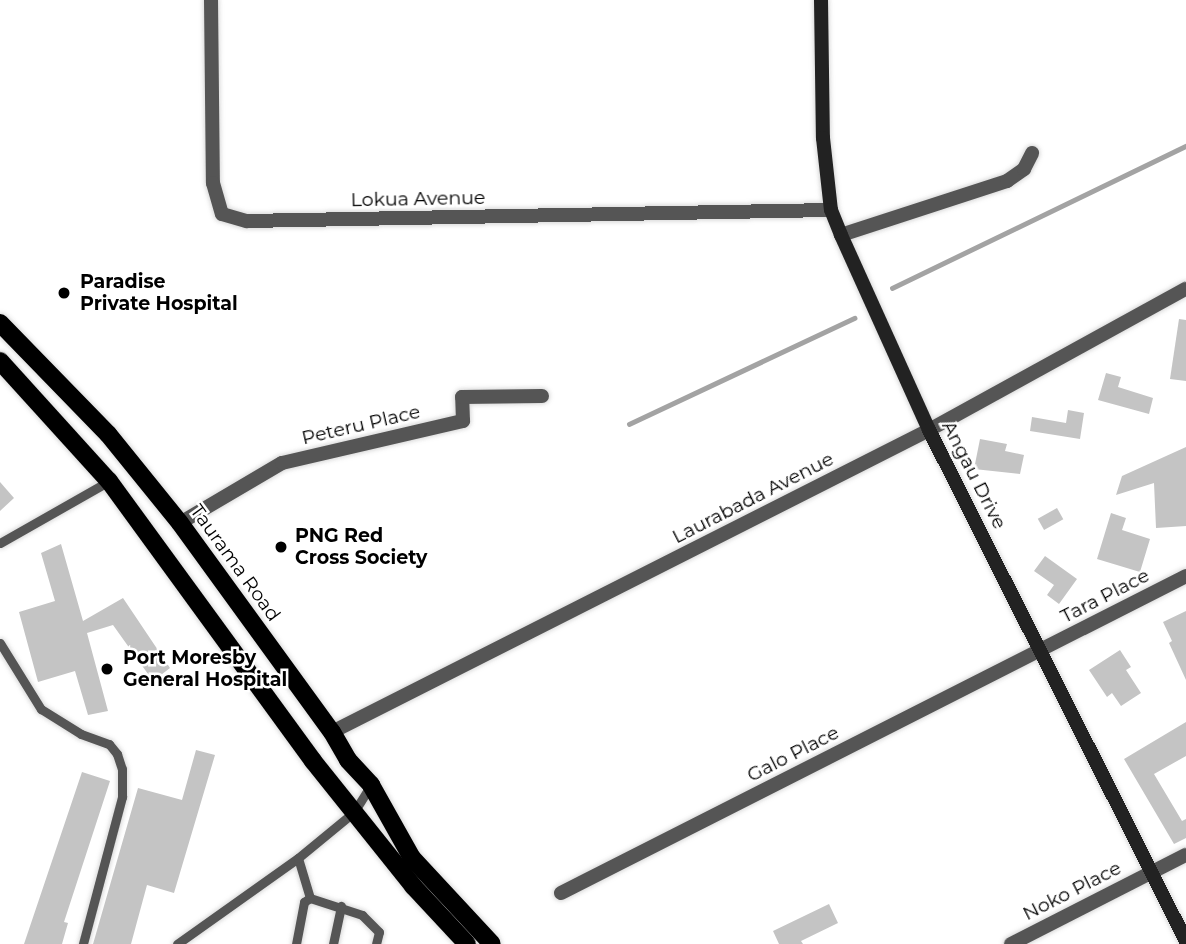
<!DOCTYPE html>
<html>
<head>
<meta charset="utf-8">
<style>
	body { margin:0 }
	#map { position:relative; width:1186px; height:944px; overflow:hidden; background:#fff; font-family:Montserrat,sans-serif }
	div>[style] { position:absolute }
	.stream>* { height:4.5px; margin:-2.25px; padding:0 2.25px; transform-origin:2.25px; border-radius:2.25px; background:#a3a3a3 }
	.building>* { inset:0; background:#c4c4c4; transform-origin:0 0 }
	.roads { filter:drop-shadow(0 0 2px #dbdbdb) drop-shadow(0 0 2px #dbdbdb) }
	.lane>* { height:9px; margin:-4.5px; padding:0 4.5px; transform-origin:4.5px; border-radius:4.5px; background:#555 }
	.street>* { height:14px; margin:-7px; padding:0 7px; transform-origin:7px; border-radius:7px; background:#555 }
	.secondary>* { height:14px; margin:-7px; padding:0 7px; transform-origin:7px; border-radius:7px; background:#222 }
	.primary>* { height:18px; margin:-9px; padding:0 9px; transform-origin:9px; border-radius:9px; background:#000 }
	.dots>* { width:19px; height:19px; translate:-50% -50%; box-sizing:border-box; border:4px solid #fff; border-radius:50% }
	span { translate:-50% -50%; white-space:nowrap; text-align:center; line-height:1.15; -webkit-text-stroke:5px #fff; paint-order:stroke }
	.street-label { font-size:19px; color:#000 }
	.poi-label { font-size:19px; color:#000; font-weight:700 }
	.left { translate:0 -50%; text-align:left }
</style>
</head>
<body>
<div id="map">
	<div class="stream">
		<div style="left:892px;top:288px;width:326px;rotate:-25.8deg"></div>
		<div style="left:629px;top:424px;width:249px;rotate:-25.2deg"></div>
	</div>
	<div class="building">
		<div style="clip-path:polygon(1179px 319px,1186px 320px,1186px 381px,1170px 379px)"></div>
		<div style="clip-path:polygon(1106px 373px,1121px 377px,1118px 387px,1153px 398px,1149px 414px,1098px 400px)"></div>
		<div style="clip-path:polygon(1068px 410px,1084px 413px,1080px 439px,1030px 431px,1032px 417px,1066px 423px)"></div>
		<div style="clip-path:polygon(980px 439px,1007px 444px,1005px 451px,1024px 455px,1020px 474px,974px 469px)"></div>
		<div style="clip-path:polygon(1186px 447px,1186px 526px,1156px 528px,1154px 483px,1116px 495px,1122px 476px)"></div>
		<div style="clip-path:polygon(0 482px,14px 498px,0 511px)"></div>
		<div style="left:1057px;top:508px;width:13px;height:22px;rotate:61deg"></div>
		<div style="clip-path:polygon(1111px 513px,1126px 518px,1122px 530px,1150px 539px,1140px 572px,1097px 559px)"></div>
		<div style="clip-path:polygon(61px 544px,83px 621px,123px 598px,170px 668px,153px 681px,113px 625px,87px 633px,108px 711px,88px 715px,75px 671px,38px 682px,19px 612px,55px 601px,41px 553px)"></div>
		<div style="clip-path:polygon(1045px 556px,1077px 579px,1059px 604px,1047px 595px,1054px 585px,1034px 571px)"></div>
		<div style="clip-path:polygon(1186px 611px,1186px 680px,1169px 643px,1172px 641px,1163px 622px)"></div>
		<div style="clip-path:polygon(1120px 650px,1131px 667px,1126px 670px,1141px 693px,1121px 706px,1112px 693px,1107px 697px,1089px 670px)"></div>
		<div style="clip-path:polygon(1186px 722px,1186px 756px,1154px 774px,1182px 821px,1186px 819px,1186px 838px,1174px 844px,1124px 759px)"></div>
		<div style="clip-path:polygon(196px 750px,215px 755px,174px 893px,147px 885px,131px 944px,93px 944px,138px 788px,182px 800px)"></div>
		<div style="clip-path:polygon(82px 772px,110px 781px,64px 922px,68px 923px,62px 944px,24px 944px)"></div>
		<div style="clip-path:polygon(829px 904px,838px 923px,801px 941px,803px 944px,779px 944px,773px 931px)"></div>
	</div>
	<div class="roads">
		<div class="lane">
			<div style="left:0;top:543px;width:125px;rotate:-29.6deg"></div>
			<div style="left:0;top:643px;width:78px;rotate:58.2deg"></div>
			<div style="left:41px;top:709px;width:47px;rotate:32deg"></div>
			<div style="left:81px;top:734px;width:30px;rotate:20deg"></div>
			<div style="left:109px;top:744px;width:13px;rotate:51deg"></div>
			<div style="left:117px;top:754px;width:16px;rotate:72deg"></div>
			<div style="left:122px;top:769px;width:28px;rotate:90deg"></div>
			<div style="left:122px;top:797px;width:152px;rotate:104.9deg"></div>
			<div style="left:298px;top:858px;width:42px;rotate:73.3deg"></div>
			<div style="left:310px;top:898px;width:55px;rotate:18.1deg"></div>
			<div style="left:362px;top:915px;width:24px;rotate:45deg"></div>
			<div style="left:379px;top:932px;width:12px;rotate:104deg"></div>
			<div style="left:177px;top:944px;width:148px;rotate:-35.4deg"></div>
			<div style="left:298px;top:858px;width:72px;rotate:-39.4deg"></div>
			<div style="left:354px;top:812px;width:32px;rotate:-58deg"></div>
			<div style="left:296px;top:944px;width:43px;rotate:-79.2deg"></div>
			<div style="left:304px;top:902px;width:7px;rotate:-34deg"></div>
			<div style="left:333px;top:944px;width:39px;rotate:-78deg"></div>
		</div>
		<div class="street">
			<div style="left:211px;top:0;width:183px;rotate:89.4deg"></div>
			<div style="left:213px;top:183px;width:32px;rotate:74deg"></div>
			<div style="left:222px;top:214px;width:26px;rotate:16deg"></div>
			<div style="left:247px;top:221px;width:584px;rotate:-1.08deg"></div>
			<div style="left:841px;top:235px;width:175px;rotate:-18deg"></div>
			<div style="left:1007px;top:181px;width:21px;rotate:-35deg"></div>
			<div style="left:1024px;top:169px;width:18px;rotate:-63deg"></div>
			<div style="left:180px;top:523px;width:118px;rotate:-30.5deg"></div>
			<div style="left:282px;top:463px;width:186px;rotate:-13.1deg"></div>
			<div style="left:463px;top:421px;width:24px;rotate:-92deg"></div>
			<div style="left:462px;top:397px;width:80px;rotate:-0.7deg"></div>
			<div style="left:332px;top:732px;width:669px;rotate:-26.83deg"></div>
			<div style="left:929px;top:430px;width:293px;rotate:-28.8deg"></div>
			<div style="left:561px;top:893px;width:701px;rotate:-26.89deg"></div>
			<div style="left:1011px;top:944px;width:196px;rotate:-27deg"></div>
		</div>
		<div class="secondary">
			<div style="left:821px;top:0;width:138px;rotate:89.2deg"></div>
			<div style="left:823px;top:138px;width:72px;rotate:83.7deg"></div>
			<div style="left:831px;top:210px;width:27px;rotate:68deg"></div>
			<div style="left:841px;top:235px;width:214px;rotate:65.7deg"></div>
			<div style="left:929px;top:430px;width:572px;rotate:63.3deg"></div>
		</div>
		<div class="primary">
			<div style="left:0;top:323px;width:155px;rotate:45.8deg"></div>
			<div style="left:108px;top:434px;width:114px;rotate:51deg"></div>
			<div style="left:180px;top:523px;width:258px;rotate:54deg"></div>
			<div style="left:332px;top:732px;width:32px;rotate:60deg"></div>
			<div style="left:348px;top:760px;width:34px;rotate:47deg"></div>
			<div style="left:371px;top:785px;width:84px;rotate:60.7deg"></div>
			<div style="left:412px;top:858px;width:117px;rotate:47.1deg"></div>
			<div style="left:0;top:361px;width:162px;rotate:47.8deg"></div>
			<div style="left:109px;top:481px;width:346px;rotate:53.9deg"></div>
			<div style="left:313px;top:761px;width:160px;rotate:51.3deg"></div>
			<div style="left:413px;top:886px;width:79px;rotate:47deg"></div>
		</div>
	</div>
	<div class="dots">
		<div style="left:64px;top:293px;background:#000"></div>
		<div style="left:281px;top:547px;background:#000"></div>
		<div style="left:107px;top:669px;background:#000"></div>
	</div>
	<div class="street-label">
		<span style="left:418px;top:199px;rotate:-1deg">Lokua Avenue</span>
		<span style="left:361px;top:425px;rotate:-13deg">Peteru Place</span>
		<span style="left:974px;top:475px;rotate:63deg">Angau Drive</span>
		<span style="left:753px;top:498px;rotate:-27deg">Laurabada Avenue</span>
		<span style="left:235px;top:563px;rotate:54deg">Taurama Road</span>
		<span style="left:1105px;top:596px;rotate:-27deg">Tara Place</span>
		<span style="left:793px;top:754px;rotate:-27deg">Galo Place</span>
		<span style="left:1072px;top:891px;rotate:-27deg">Noko Place</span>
	</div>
	<div class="poi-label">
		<span class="left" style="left:80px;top:293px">Paradise<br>Private Hospital</span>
		<span class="left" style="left:295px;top:547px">PNG Red<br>Cross Society</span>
		<span class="left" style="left:123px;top:669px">Port Moresby<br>General Hospital</span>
	</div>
</div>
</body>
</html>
